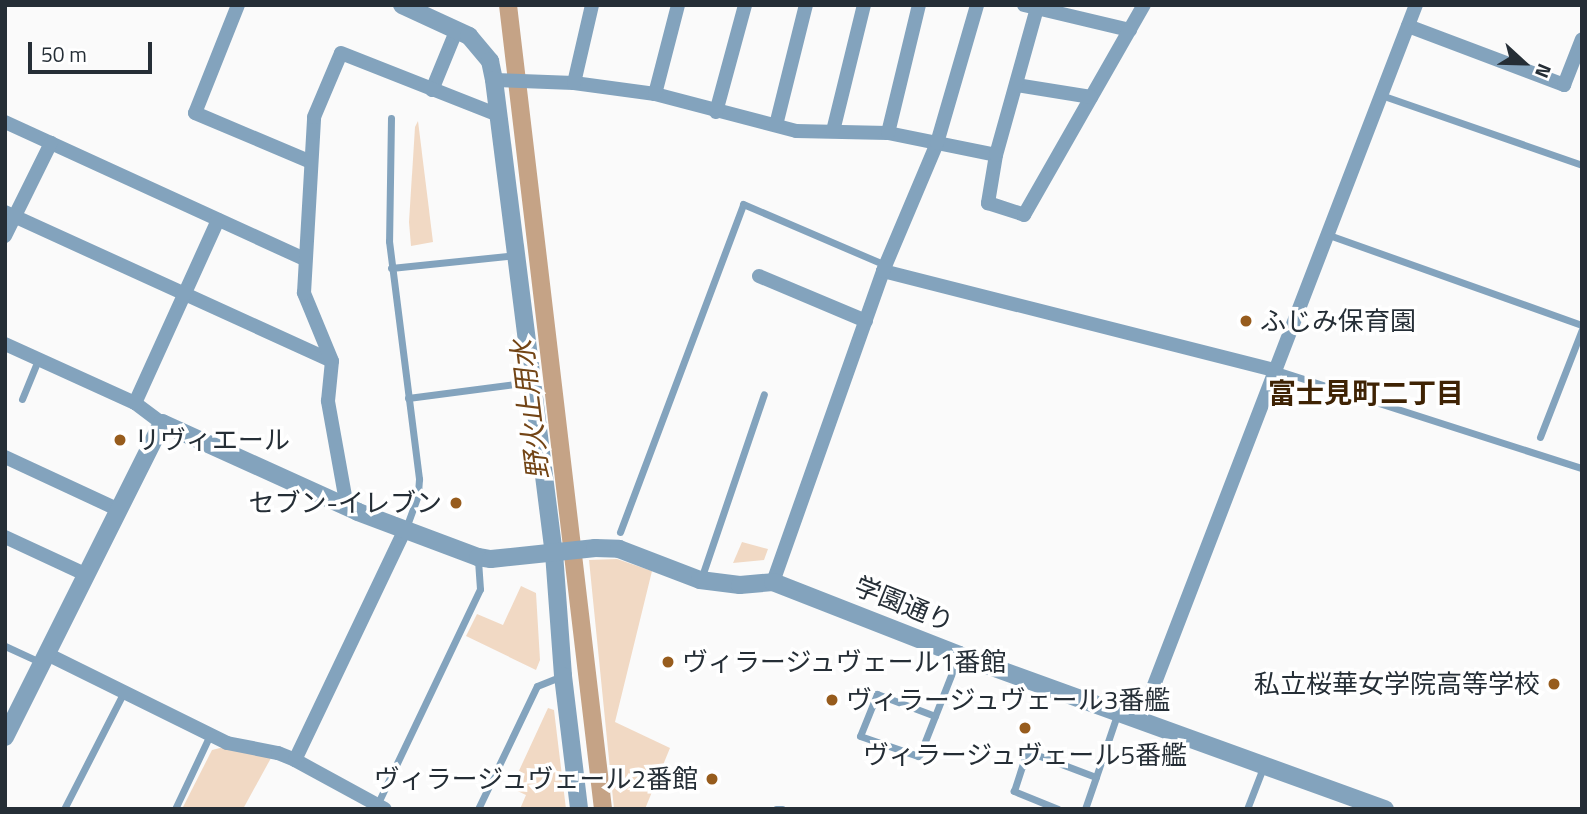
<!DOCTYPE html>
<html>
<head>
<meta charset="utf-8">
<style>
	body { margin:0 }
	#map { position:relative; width:1587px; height:814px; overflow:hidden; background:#fafafa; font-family:"Titillium Web","Noto Sans JP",sans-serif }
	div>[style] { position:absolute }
	.green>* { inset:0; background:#f1d9c4 }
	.canal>* { height:18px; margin:-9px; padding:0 9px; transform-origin:9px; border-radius:9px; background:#c5a386 }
	.service>* { height:7px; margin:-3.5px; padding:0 3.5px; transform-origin:3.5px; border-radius:3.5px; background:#83a3bd }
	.minor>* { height:14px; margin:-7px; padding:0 7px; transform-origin:7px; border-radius:7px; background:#83a3bd }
	.tertiary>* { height:18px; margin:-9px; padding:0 9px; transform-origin:9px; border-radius:9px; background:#83a3bd }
	.dots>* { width:19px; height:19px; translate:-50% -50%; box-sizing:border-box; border:4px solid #fff; border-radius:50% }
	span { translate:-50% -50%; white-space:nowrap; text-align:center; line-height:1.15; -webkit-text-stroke:7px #fff; paint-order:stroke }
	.poi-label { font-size:26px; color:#252e36 }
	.left { translate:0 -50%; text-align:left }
	.right { translate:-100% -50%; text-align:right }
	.street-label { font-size:26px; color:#252e36 }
	.neighbourhood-label { font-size:28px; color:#3f2304; font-weight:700 }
	.water-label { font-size:28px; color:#734516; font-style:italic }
	.frame { position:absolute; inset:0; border:7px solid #252e36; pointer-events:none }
	.north { position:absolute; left:1489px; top:28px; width:70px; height:70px; -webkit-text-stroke:5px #fff; paint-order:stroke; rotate:112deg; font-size:19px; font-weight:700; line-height:28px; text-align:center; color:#252e36 }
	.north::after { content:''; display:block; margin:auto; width:24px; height:32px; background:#252e36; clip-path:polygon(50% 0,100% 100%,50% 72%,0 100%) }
	.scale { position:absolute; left:28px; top:42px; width:124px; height:32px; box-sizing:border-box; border:4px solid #252e36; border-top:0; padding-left:9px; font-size:21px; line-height:24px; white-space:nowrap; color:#252e36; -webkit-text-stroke:5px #fff; paint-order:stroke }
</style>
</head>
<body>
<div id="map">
	<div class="green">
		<div style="clip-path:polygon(418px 121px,433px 242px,411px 246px,409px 222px,415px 127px)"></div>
		<div style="clip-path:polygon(742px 542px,768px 549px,764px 560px,733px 563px)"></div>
		<div style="clip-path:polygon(617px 559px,652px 571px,615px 722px,670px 748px,645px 809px,614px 809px,589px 560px)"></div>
		<div style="clip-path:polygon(521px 586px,536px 593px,540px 660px,536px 670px,466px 636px,477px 614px,503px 625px)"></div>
		<div style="clip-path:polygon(548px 708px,554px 710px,566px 809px,520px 809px,526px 795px,511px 788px)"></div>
		<div style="clip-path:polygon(224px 747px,271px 758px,243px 809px,182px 809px,212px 750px)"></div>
	</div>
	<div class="canal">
		<div style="left:508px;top:5px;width:810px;rotate:83.26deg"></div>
	</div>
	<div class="service">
		<div style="left:1381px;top:95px;width:213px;rotate:19.2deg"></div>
		<div style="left:391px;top:118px;width:123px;rotate:90.9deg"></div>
		<div style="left:389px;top:241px;width:240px;rotate:82.8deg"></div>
		<div style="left:419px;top:479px;width:16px;rotate:94deg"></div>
		<div style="left:418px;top:495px;width:37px;rotate:110deg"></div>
		<div style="left:1326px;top:234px;width:272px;rotate:19.6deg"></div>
		<div style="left:391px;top:268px;width:126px;rotate:-5.9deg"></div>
		<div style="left:1276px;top:370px;width:321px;rotate:17.8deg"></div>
		<div style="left:408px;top:398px;width:125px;rotate:-7.4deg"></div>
		<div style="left:22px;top:399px;width:42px;rotate:-67.7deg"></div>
		<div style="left:1540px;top:437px;width:116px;rotate:-68.7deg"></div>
		<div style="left:620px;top:532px;width:350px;rotate:-69.4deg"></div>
		<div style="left:743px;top:204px;width:155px;rotate:23.2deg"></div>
		<div style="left:701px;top:579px;width:195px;rotate:-71.2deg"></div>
		<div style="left:5px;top:646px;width:41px;rotate:24.7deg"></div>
		<div style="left:935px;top:716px;width:62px;rotate:-159.2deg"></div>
		<div style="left:877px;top:694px;width:45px;rotate:112deg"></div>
		<div style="left:860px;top:736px;width:61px;rotate:19deg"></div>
		<div style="left:918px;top:756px;width:3px;rotate:-45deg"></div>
		<div style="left:920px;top:754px;width:106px;rotate:-68.5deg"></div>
		<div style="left:1096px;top:777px;width:69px;rotate:-71.3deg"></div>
		<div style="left:377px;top:805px;width:239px;rotate:-64.5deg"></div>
		<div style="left:480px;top:589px;width:32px;rotate:-94deg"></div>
		<div style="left:64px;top:809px;width:131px;rotate:-62.9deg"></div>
		<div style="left:175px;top:809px;width:82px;rotate:-64.7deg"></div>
		<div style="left:478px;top:809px;width:136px;rotate:-64.4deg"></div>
		<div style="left:537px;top:686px;width:27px;rotate:-22deg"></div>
		<div style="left:776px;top:809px;width:6px"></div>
		<div style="left:1058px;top:809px;width:48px;rotate:-157.8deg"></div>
		<div style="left:1014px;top:791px;width:38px;rotate:-72deg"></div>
		<div style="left:1026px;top:755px;width:6px;rotate:-18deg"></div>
		<div style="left:1032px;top:753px;width:68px;rotate:20.6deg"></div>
		<div style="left:1096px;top:777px;width:34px;rotate:109deg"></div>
		<div style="left:1247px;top:809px;width:47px;rotate:-68.9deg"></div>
	</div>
	<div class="minor">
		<div style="left:238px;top:5px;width:116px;rotate:111.7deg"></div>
		<div style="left:195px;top:113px;width:126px;rotate:22.9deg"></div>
		<div style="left:1024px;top:5px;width:109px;rotate:13.3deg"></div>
		<div style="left:1408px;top:26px;width:167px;rotate:20.7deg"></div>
		<div style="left:1564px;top:85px;width:49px;rotate:-68.6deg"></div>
		<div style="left:494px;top:80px;width:80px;rotate:2.1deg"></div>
		<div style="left:574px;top:83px;width:82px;rotate:7.7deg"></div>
		<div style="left:655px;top:94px;width:146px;rotate:14.7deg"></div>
		<div style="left:796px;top:131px;width:92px;rotate:1.2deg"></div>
		<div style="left:888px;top:133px;width:110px;rotate:11.5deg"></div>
		<div style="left:996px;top:155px;width:49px;rotate:99.5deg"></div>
		<div style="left:988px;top:203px;width:38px;rotate:18deg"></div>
		<div style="left:1024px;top:215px;width:242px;rotate:-60.3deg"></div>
		<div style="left:574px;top:83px;width:80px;rotate:-77deg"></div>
		<div style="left:1016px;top:85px;width:76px;rotate:9.1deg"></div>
		<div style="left:432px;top:90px;width:66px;rotate:-67.7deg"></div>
		<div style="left:655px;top:94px;width:92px;rotate:-75.5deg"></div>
		<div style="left:716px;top:112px;width:111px;rotate:-74.8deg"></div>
		<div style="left:5px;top:122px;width:329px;rotate:24.6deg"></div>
		<div style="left:776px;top:125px;width:124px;rotate:-76deg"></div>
		<div style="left:833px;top:131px;width:130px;rotate:-76.2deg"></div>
		<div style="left:888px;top:133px;width:132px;rotate:-76.4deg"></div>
		<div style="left:996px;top:155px;width:156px;rotate:-74.4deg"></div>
		<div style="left:5px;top:212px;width:359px;rotate:24.5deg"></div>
		<div style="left:5px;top:236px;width:104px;rotate:-63.7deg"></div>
		<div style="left:883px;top:271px;width:404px;rotate:14.2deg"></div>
		<div style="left:759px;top:276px;width:116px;rotate:22.8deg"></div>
		<div style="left:5px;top:344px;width:143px;rotate:24.4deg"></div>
		<div style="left:135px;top:403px;width:34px;rotate:37deg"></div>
		<div style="left:135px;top:403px;width:201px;rotate:-65.6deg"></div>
		<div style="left:5px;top:457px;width:126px;rotate:24.9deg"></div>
		<div style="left:347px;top:507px;width:108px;rotate:-100.2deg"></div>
		<div style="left:328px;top:401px;width:40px;rotate:-84.3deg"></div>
		<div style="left:332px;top:361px;width:74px;rotate:-112.4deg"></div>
		<div style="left:304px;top:293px;width:176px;rotate:-86.7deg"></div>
		<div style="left:314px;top:117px;width:69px;rotate:-67.1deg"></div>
		<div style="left:341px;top:53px;width:169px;rotate:21.5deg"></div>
		<div style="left:5px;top:537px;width:90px;rotate:24.9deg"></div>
		<div style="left:773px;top:582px;width:330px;rotate:-70.5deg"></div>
		<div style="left:883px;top:271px;width:139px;rotate:-67.1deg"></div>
		<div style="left:937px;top:143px;width:144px;rotate:-73.8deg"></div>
		<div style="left:47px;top:654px;width:201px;rotate:26.3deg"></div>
		<div style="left:227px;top:743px;width:52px;rotate:11.1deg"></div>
		<div style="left:278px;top:753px;width:18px;rotate:22deg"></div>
		<div style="left:295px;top:760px;width:102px;rotate:28.6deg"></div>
		<div style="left:1141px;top:719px;width:765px;rotate:-68.94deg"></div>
		<div style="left:295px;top:760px;width:254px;rotate:-64.5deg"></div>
	</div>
	<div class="tertiary">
		<div style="left:402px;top:5px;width:74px;rotate:24.8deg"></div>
		<div style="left:469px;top:36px;width:33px;rotate:50deg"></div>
		<div style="left:490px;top:61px;width:19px;rotate:78deg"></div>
		<div style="left:494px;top:80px;width:477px;rotate:82.8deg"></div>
		<div style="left:554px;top:553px;width:123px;rotate:85.8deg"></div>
		<div style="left:563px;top:676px;width:134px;rotate:83.1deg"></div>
		<div style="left:5px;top:737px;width:351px;rotate:-63.4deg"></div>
		<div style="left:162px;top:423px;width:215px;rotate:24.4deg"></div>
		<div style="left:358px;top:512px;width:128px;rotate:20.6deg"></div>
		<div style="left:478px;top:557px;width:13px;rotate:9deg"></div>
		<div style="left:491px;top:559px;width:105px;rotate:-6deg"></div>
		<div style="left:595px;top:548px;width:24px;rotate:2deg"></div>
		<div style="left:619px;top:549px;width:87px;rotate:20.9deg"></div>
		<div style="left:700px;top:580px;width:40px;rotate:7.1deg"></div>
		<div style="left:740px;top:585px;width:33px;rotate:-5deg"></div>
		<div style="left:773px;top:582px;width:200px;rotate:21.4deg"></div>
		<div style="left:959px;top:655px;width:453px;rotate:19.9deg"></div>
	</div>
	<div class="dots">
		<div style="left:1246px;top:321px;background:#975c1d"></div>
		<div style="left:120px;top:440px;background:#975c1d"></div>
		<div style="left:456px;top:503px;background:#975c1d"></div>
		<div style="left:668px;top:662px;background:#975c1d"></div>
		<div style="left:1554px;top:684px;background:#975c1d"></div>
		<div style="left:832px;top:700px;background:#975c1d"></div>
		<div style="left:1025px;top:728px;background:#975c1d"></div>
		<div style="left:712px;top:779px;background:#975c1d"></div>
	</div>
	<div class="poi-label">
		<span class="left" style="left:1260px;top:321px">ふじみ保育園</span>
		<span class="left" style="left:134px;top:440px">リヴィエール</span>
		<span class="right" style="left:442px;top:503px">セブン-イレブン</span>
		<span class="left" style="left:682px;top:662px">ヴィラージュヴェール1番館</span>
		<span class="right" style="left:1540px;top:684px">私立桜華女学院高等学校</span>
		<span class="left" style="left:846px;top:700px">ヴィラージュヴェール3番艦</span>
		<span style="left:1025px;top:755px">ヴィラージュヴェール5番艦</span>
		<span class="right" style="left:698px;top:779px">ヴィラージュヴェール2番館</span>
	</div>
	<div class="street-label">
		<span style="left:904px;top:604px;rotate:22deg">学園通り</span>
	</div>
	<div class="neighbourhood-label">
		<span style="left:1366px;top:393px">富士見町二丁目</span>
	</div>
	<div class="water-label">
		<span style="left:530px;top:410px;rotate:-97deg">野火止用水</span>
	</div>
	<div class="frame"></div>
	<div class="north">N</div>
	<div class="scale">50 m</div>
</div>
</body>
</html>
